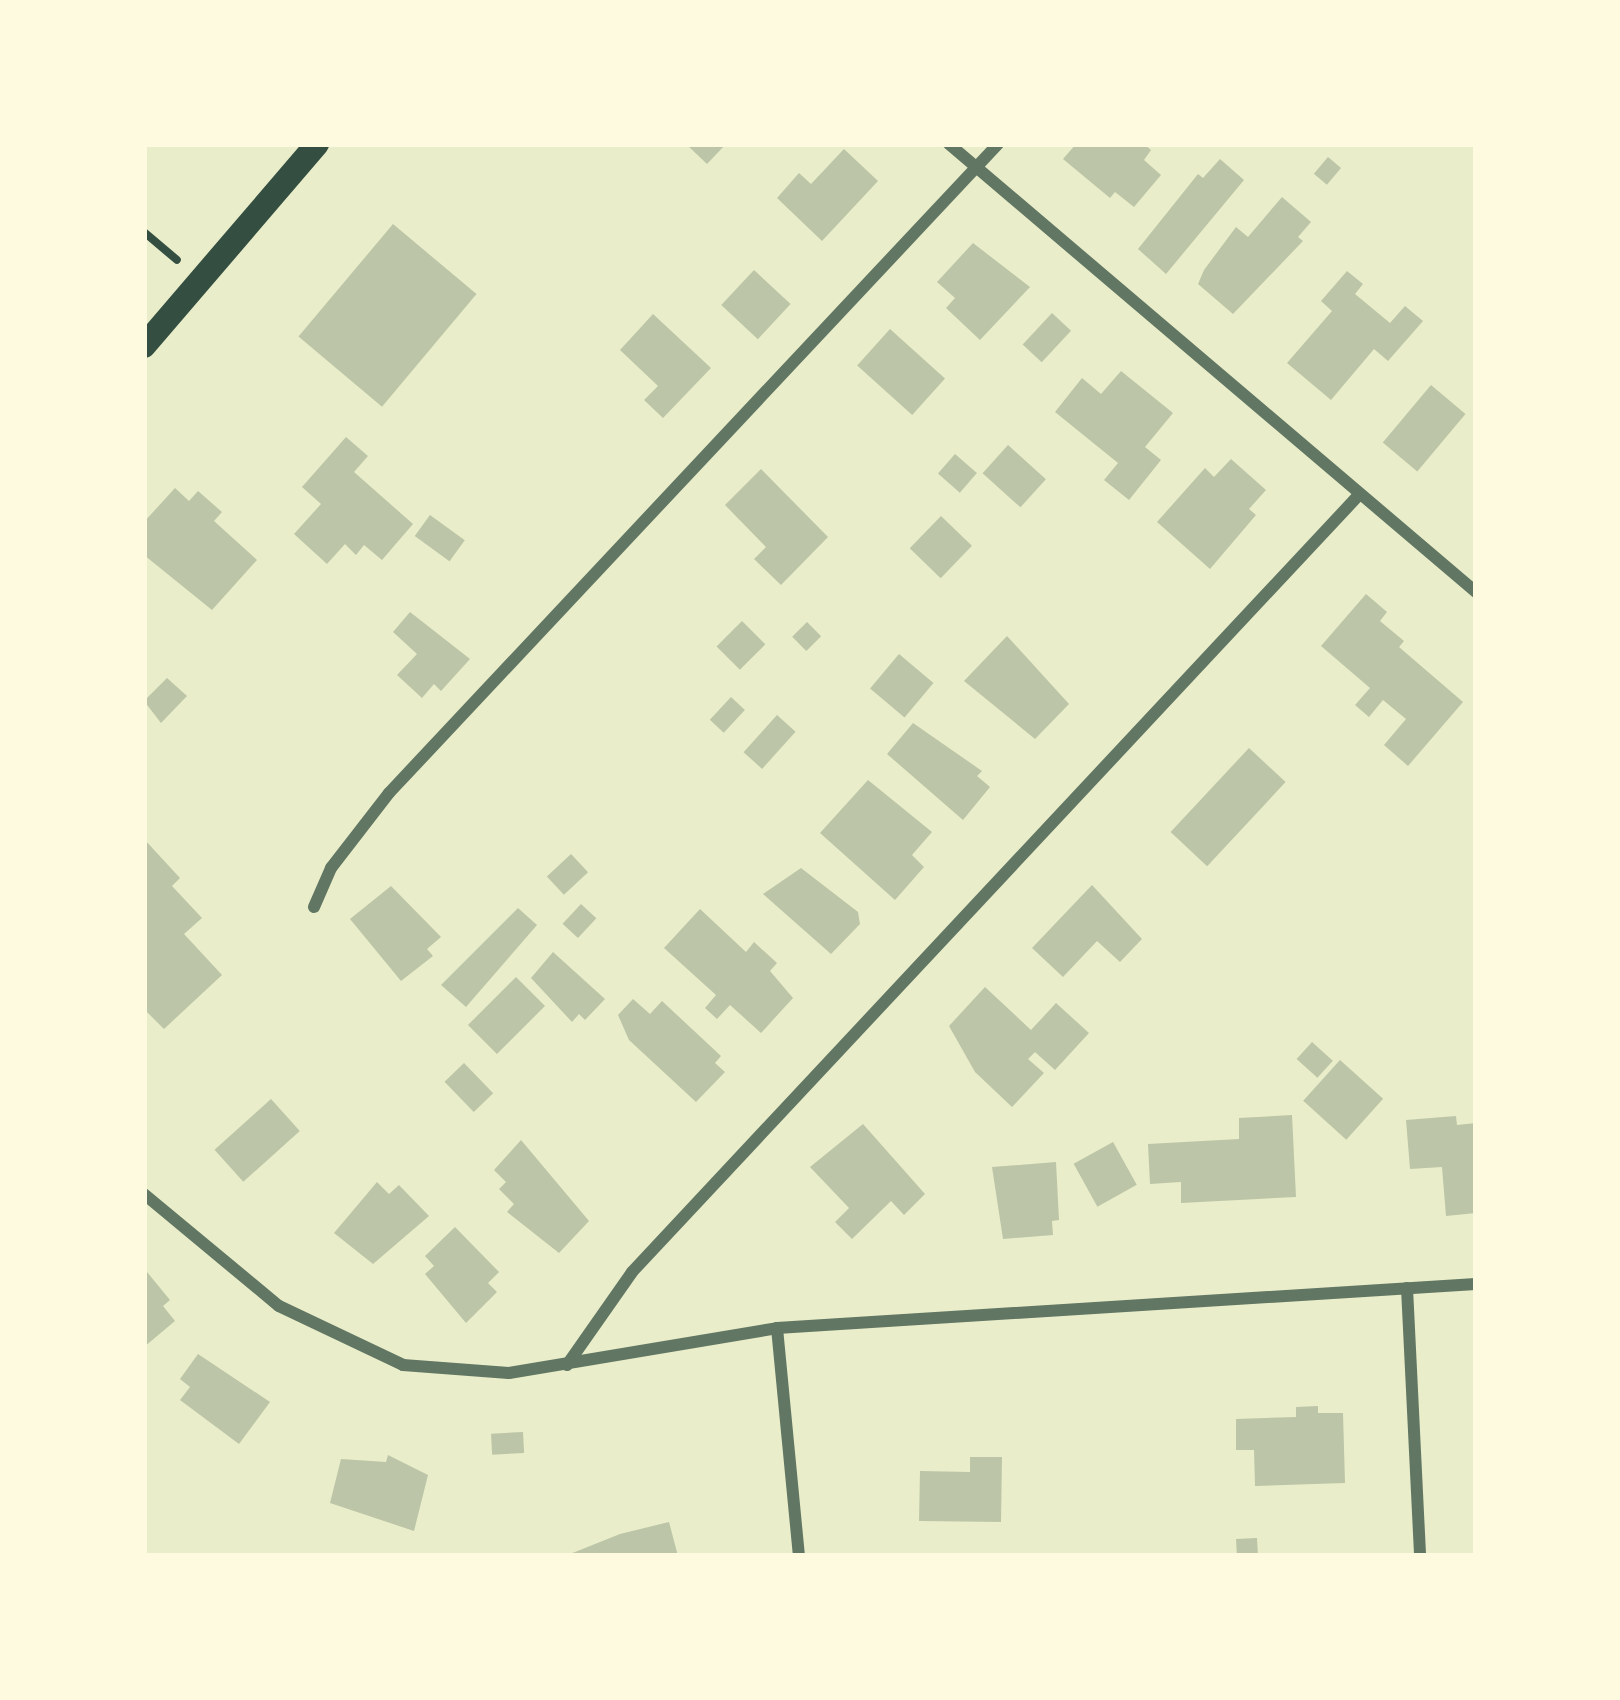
<!DOCTYPE html>
<html>
<head>
<meta charset="utf-8">
<style>
	body { margin:0 }
	#map { position:relative; width:1620px; height:1700px; overflow:hidden; background:#e9edc9; font-family:"Archivo Narrow",sans-serif }
	div>[style] { position:absolute }
	.building>* { inset:0; background:#bcc5a7; transform-origin:0 0 }
	.path>* { height:8px; margin:-4px; padding:0 4px; transform-origin:4px; border-radius:4px; background:#344e41 }
	.minor>* { height:12px; margin:-6px; padding:0 6px; transform-origin:6px; border-radius:6px; background:#617663 }
	.secondary>* { height:24px; margin:-12px; padding:0 12px; transform-origin:12px; border-radius:12px; background:#344e41 }
	span { translate:-50% -50%; white-space:nowrap; text-align:center; line-height:1.15; -webkit-text-stroke:10px #fefae0; paint-order:stroke }
	.frame { position:absolute; inset:0; border:147px solid #fefae0; pointer-events:none }
</style>
</head>
<body>
<div id="map">
	<div class="building">
		<div style="clip-path:polygon(686px 144px,726px 144px,707px 164px)"></div>
		<div style="clip-path:polygon(1076px 144px,1144px 144px,1151px 150px,1144px 160px,1161px 175px,1134px 207px,1115px 192px,1110px 198px,1063px 159px)"></div>
		<div style="clip-path:polygon(844px 149px,878px 181px,822px 241px,777px 198px,799px 173px,811px 184px)"></div>
		<div style="left:1328px;top:157px;width:17px;height:22px;rotate:40deg"></div>
		<div style="clip-path:polygon(1220px 159px,1244px 180px,1166px 274px,1138px 249px,1198px 174px,1203px 178px)"></div>
		<div style="clip-path:polygon(1282px 197px,1311px 222px,1298px 237px,1303px 241px,1233px 314px,1198px 284px,1204px 270px,1236px 227px,1248px 237px)"></div>
		<div style="left:393px;top:224px;width:109px;height:147px;rotate:40deg"></div>
		<div style="clip-path:polygon(973px 243px,1030px 287px,980px 340px,946px 308px,955px 298px,937px 282px)"></div>
		<div style="left:754px;top:270px;width:50px;height:48px;rotate:43deg"></div>
		<div style="clip-path:polygon(1347px 271px,1363px 284px,1355px 294px,1390px 323px,1405px 306px,1423px 321px,1388px 361px,1374px 349px,1331px 400px,1287px 363px,1332px 311px,1321px 301px)"></div>
		<div style="left:1052px;top:313px;width:26px;height:43px;rotate:43deg"></div>
		<div style="clip-path:polygon(653px 314px,711px 368px,663px 418px,644px 400px,658px 386px,620px 350px)"></div>
		<div style="left:890px;top:329px;width:74px;height:49px;rotate:42deg"></div>
		<div style="clip-path:polygon(1121px 371px,1173px 413px,1145px 447px,1161px 460px,1129px 500px,1104px 480px,1118px 463px,1055px 412px,1082px 378px,1101px 394px)"></div>
		<div style="left:1431px;top:385px;width:45px;height:75px;rotate:40deg"></div>
		<div style="clip-path:polygon(346px 437px,368px 456px,354px 472px,413px 524px,382px 560px,364px 545px,356px 555px,345px 544px,327px 564px,294px 534px,321px 504px,302px 487px)"></div>
		<div style="left:1008px;top:445px;width:51px;height:38px;rotate:42deg"></div>
		<div style="left:955px;top:454px;width:29px;height:26px;rotate:41deg"></div>
		<div style="clip-path:polygon(1231px 459px,1266px 490px,1249px 509px,1256px 515px,1210px 569px,1157px 522px,1205px 468px,1214px 477px)"></div>
		<div style="clip-path:polygon(761px 469px,828px 537px,781px 585px,754px 559px,766px 547px,725px 505px)"></div>
		<div style="clip-path:polygon(175px 488px,189px 501px,198px 491px,222px 512px,214px 521px,257px 560px,212px 610px,144px 555px,144px 522px)"></div>
		<div style="left:430px;top:515px;width:43px;height:26px;rotate:36deg"></div>
		<div style="left:941px;top:516px;width:43px;height:45px;rotate:44deg"></div>
		<div style="clip-path:polygon(1366px 594px,1387px 612px,1380px 621px,1404px 641px,1399px 647px,1463px 702px,1408px 766px,1384px 745px,1406px 719px,1383px 700px,1369px 717px,1355px 705px,1370px 688px,1321px 646px)"></div>
		<div style="clip-path:polygon(410px 612px,470px 659px,441px 691px,434px 684px,422px 698px,397px 675px,417px 654px,393px 632px)"></div>
		<div style="left:742px;top:621px;width:33px;height:36px;rotate:45deg"></div>
		<div style="left:807px;top:622px;width:20px;height:21px;rotate:45deg"></div>
		<div style="clip-path:polygon(1007px 636px,1069px 704px,1035px 739px,964px 681px)"></div>
		<div style="left:899px;top:654px;width:45px;height:45px;rotate:40deg"></div>
		<div style="clip-path:polygon(167px 678px,187px 696px,161px 723px,144px 701px)"></div>
		<div style="left:731px;top:697px;width:19px;height:31px;rotate:43deg"></div>
		<div style="left:777px;top:715px;width:25px;height:50px;rotate:42deg"></div>
		<div style="clip-path:polygon(913px 723px,982px 771px,977px 776px,990px 787px,963px 820px,887px 754px)"></div>
		<div style="left:1249px;top:748px;width:50px;height:115px;rotate:43deg"></div>
		<div style="clip-path:polygon(868px 780px,932px 832px,912px 855px,924px 867px,895px 900px,820px 833px)"></div>
		<div style="clip-path:polygon(144px 839px,180px 878px,172px 886px,202px 918px,184px 934px,222px 975px,164px 1029px,144px 1009px)"></div>
		<div style="left:571px;top:854px;width:25px;height:33px;rotate:47deg"></div>
		<div style="clip-path:polygon(801px 868px,858px 912px,860px 924px,831px 954px,763px 894px)"></div>
		<div style="clip-path:polygon(1092px 885px,1142px 939px,1120px 962px,1097px 941px,1063px 977px,1032px 948px)"></div>
		<div style="clip-path:polygon(391px 886px,441px 937px,427px 949px,433px 956px,401px 981px,350px 919px)"></div>
		<div style="left:581px;top:904px;width:21px;height:27px;rotate:43deg"></div>
		<div style="clip-path:polygon(518px 908px,537px 925px,466px 1007px,441px 985px)"></div>
		<div style="clip-path:polygon(700px 909px,746px 952px,754px 942px,777px 963px,770px 971px,793px 998px,761px 1033px,730px 1005px,717px 1019px,705px 1008px,716px 995px,664px 948px)"></div>
		<div style="clip-path:polygon(553px 952px,605px 999px,585px 1020px,579px 1014px,572px 1022px,531px 978px)"></div>
		<div style="left:516px;top:977px;width:41px;height:68px;rotate:45deg"></div>
		<div style="clip-path:polygon(985px 987px,1031px 1030px,1056px 1003px,1089px 1033px,1055px 1070px,1035px 1052px,1028px 1059px,1044px 1073px,1012px 1107px,975px 1072px,949px 1026px)"></div>
		<div style="clip-path:polygon(633px 999px,650px 1014px,662px 1001px,721px 1056px,715px 1063px,725px 1072px,696px 1102px,629px 1040px,618px 1015px)"></div>
		<div style="left:1312px;top:1042px;width:28px;height:23px;rotate:42deg"></div>
		<div style="left:1340px;top:1060px;width:58px;height:55px;rotate:42deg"></div>
		<div style="left:464px;top:1063px;width:42px;height:27px;rotate:46deg"></div>
		<div style="left:271px;top:1099px;width:43px;height:76px;rotate:48deg"></div>
		<div style="clip-path:polygon(1292px 1115px,1296px 1197px,1181px 1203px,1181px 1182px,1150px 1184px,1148px 1144px,1239px 1139px,1239px 1118px)"></div>
		<div style="clip-path:polygon(1456px 1116px,1457px 1125px,1476px 1123px,1476px 1213px,1446px 1216px,1442px 1167px,1410px 1169px,1406px 1120px)"></div>
		<div style="clip-path:polygon(863px 1124px,925px 1194px,904px 1215px,891px 1201px,852px 1239px,835px 1222px,849px 1208px,810px 1167px)"></div>
		<div style="clip-path:polygon(521px 1140px,589px 1221px,559px 1253px,507px 1212px,514px 1204px,499px 1189px,506px 1182px,494px 1170px)"></div>
		<div style="left:1113px;top:1142px;width:49px;height:45px;rotate:61deg"></div>
		<div style="clip-path:polygon(1056px 1162px,1059px 1220px,1052px 1221px,1053px 1235px,1003px 1239px,992px 1167px)"></div>
		<div style="clip-path:polygon(377px 1182px,389px 1194px,399px 1185px,429px 1216px,373px 1264px,334px 1233px)"></div>
		<div style="clip-path:polygon(455px 1227px,499px 1272px,488px 1283px,497px 1292px,466px 1323px,425px 1274px,434px 1266px,425px 1256px)"></div>
		<div style="clip-path:polygon(147px 1272px,170px 1300px,163px 1306px,175px 1321px,144px 1347px)"></div>
		<div style="clip-path:polygon(198px 1354px,270px 1402px,239px 1444px,180px 1400px,190px 1387px,180px 1379px)"></div>
		<div style="clip-path:polygon(1318px 1406px,1318px 1413px,1343px 1413px,1345px 1483px,1255px 1486px,1254px 1450px,1236px 1450px,1236px 1419px,1296px 1417px,1296px 1407px)"></div>
		<div style="left:523px;top:1432px;width:21px;height:32px;rotate:87deg"></div>
		<div style="clip-path:polygon(388px 1455px,428px 1475px,414px 1531px,330px 1503px,341px 1459px,386px 1462px)"></div>
		<div style="clip-path:polygon(970px 1457px,1002px 1457px,1001px 1522px,919px 1521px,920px 1471px,970px 1472px)"></div>
		<div style="clip-path:polygon(669px 1522px,678px 1556px,565px 1556px,620px 1534px)"></div>
		<div style="left:1257px;top:1538px;width:18px;height:21px;rotate:87deg"></div>
	</div>
	<div class="path">
		<div style="left:144px;top:232px;width:43px;rotate:40.3deg"></div>
	</div>
	<div class="minor">
		<div style="left:949px;top:144px;width:692px;rotate:40.37deg"></div>
		<div style="left:314px;top:907px;width:43px;rotate:-66.4deg"></div>
		<div style="left:331px;top:868px;width:95px;rotate:-52.3deg"></div>
		<div style="left:389px;top:793px;width:890px;rotate:-46.82deg"></div>
		<div style="left:144px;top:1194px;width:175px;rotate:39.7deg"></div>
		<div style="left:279px;top:1306px;width:137px;rotate:25.4deg"></div>
		<div style="left:403px;top:1365px;width:106px;rotate:4.3deg"></div>
		<div style="left:509px;top:1373px;width:272px;rotate:-9.5deg"></div>
		<div style="left:777px;top:1328px;width:229px;rotate:84.5deg"></div>
		<div style="left:1407px;top:1288px;width:268px;rotate:87.2deg"></div>
		<div style="left:777px;top:1328px;width:700px;rotate:-3.6deg"></div>
		<div style="left:567px;top:1365px;width:113px;rotate:-55deg"></div>
		<div style="left:632px;top:1272px;width:1063px;rotate:-46.91deg"></div>
	</div>
	<div class="secondary">
		<div style="left:144px;top:346px;width:266px;rotate:-49.4deg"></div>
	</div>
	<div class="frame"></div>
</div>
</body>
</html>
